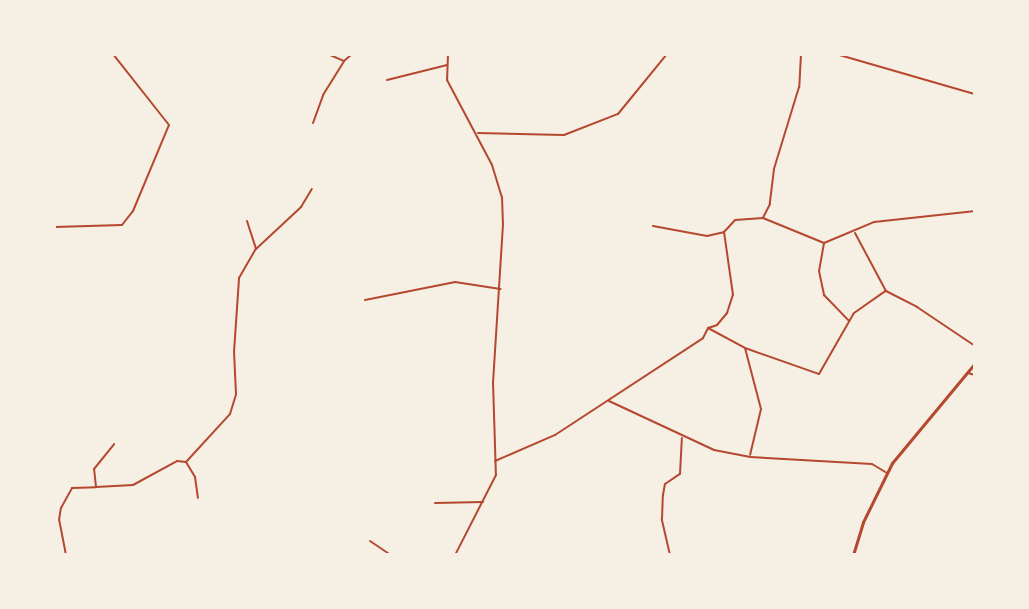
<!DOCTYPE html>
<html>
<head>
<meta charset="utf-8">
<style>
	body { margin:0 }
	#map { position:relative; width:1029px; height:609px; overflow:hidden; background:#f6efe4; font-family:"Work Sans",sans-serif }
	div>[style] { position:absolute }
	.minor>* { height:2px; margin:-1px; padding:0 1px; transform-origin:1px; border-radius:1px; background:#b5482f }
	.tertiary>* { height:3px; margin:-1.5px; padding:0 1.5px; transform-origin:1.5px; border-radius:1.5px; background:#b5482f }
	span { translate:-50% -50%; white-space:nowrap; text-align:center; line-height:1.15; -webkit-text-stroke:5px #f6efe4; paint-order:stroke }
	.frame { position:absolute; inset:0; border:56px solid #f6efe4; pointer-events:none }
</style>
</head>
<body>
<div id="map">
	<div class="minor">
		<div style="left:328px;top:54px;width:17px;rotate:24deg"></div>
		<div style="left:344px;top:61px;width:11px;rotate:-41deg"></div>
		<div style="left:448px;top:54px;width:26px;rotate:92deg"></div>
		<div style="left:447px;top:80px;width:96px;rotate:62.1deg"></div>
		<div style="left:492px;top:165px;width:34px;rotate:73deg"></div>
		<div style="left:502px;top:197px;width:27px;rotate:88deg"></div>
		<div style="left:503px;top:224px;width:158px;rotate:93.6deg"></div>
		<div style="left:493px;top:382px;width:93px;rotate:88.2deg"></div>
		<div style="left:496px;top:475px;width:90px;rotate:117.1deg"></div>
		<div style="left:801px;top:54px;width:33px;rotate:93deg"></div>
		<div style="left:799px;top:87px;width:86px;rotate:107deg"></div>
		<div style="left:774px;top:169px;width:35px;rotate:97deg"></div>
		<div style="left:770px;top:204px;width:16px;rotate:117deg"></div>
		<div style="left:763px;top:218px;width:66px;rotate:22.3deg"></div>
		<div style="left:824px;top:243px;width:54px;rotate:-22.8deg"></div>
		<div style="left:874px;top:222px;width:102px;rotate:-6.2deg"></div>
		<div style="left:836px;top:54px;width:145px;rotate:16.1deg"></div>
		<div style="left:387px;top:80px;width:62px;rotate:-14deg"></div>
		<div style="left:313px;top:123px;width:30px;rotate:-70deg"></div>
		<div style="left:323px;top:95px;width:40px;rotate:-58deg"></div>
		<div style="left:478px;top:133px;width:86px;rotate:1.3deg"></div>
		<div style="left:564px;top:135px;width:58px;rotate:-21.3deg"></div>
		<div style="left:618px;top:114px;width:77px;rotate:-50.8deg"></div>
		<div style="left:247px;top:221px;width:29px;rotate:72deg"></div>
		<div style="left:653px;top:226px;width:55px;rotate:10.5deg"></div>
		<div style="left:707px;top:236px;width:17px;rotate:-13deg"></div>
		<div style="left:54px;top:227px;width:68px;rotate:-1.7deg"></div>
		<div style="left:122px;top:225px;width:18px;rotate:-52deg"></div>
		<div style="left:133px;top:211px;width:93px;rotate:-67.3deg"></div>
		<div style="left:169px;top:125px;width:90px;rotate:-128.3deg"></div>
		<div style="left:855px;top:233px;width:66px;rotate:61.9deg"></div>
		<div style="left:824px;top:243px;width:28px;rotate:100deg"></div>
		<div style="left:819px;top:271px;width:25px;rotate:78deg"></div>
		<div style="left:824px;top:295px;width:36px;rotate:46deg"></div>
		<div style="left:365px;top:300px;width:92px;rotate:-11.3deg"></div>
		<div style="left:455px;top:282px;width:46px;rotate:8.8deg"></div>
		<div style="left:708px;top:328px;width:42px;rotate:28.4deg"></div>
		<div style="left:745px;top:348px;width:78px;rotate:19.4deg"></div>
		<div style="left:819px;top:374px;width:70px;rotate:-60.2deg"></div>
		<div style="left:854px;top:313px;width:39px;rotate:-35deg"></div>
		<div style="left:886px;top:291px;width:35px;rotate:27deg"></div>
		<div style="left:917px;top:307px;width:70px;rotate:33.9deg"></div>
		<div style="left:745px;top:348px;width:63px;rotate:75.3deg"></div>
		<div style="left:761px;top:409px;width:47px;rotate:103.4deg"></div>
		<div style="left:968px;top:373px;width:7px;rotate:16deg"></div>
		<div style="left:609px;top:401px;width:116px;rotate:25deg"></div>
		<div style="left:714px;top:450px;width:37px;rotate:11deg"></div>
		<div style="left:750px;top:457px;width:122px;rotate:3.3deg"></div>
		<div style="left:872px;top:464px;width:17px;rotate:31deg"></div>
		<div style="left:495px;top:461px;width:65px;rotate:-23.4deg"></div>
		<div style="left:555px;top:435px;width:177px;rotate:-33.2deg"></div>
		<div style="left:703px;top:338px;width:11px;rotate:-63deg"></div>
		<div style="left:708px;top:328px;width:9px;rotate:-18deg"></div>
		<div style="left:717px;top:325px;width:16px;rotate:-50deg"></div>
		<div style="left:727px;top:313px;width:19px;rotate:-72deg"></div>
		<div style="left:733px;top:295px;width:64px;rotate:-98.1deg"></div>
		<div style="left:724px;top:232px;width:16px;rotate:-47deg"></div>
		<div style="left:735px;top:220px;width:28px;rotate:-4deg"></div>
		<div style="left:186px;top:462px;width:17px;rotate:59deg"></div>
		<div style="left:195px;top:477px;width:21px;rotate:82deg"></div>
		<div style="left:96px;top:487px;width:37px;rotate:-3deg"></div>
		<div style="left:133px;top:485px;width:50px;rotate:-28.6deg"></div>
		<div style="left:177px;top:461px;width:9px;rotate:6deg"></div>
		<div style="left:186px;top:462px;width:65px;rotate:-47.5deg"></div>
		<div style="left:230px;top:414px;width:21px;rotate:-73deg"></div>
		<div style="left:236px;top:394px;width:42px;rotate:-92.7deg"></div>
		<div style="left:234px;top:352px;width:74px;rotate:-86.1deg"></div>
		<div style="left:239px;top:278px;width:34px;rotate:-60deg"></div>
		<div style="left:256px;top:249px;width:62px;rotate:-43deg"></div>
		<div style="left:301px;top:207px;width:21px;rotate:-59deg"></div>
		<div style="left:435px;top:503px;width:48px;rotate:-1.2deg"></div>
		<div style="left:370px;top:541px;width:25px;rotate:34deg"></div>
		<div style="left:66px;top:555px;width:36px;rotate:-101deg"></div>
		<div style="left:59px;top:520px;width:12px;rotate:-81deg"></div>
		<div style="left:61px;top:508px;width:23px;rotate:-61deg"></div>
		<div style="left:72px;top:488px;width:24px;rotate:-2deg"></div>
		<div style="left:96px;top:487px;width:18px;rotate:-96deg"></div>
		<div style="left:94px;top:469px;width:32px;rotate:-51deg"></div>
		<div style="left:670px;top:555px;width:37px;rotate:-103deg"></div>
		<div style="left:662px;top:519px;width:24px;rotate:-88deg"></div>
		<div style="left:663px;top:495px;width:11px;rotate:-80deg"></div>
		<div style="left:665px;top:484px;width:18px;rotate:-34deg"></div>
		<div style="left:680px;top:474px;width:36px;rotate:-87deg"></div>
	</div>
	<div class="tertiary">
		<div style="left:853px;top:555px;width:34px;rotate:-73deg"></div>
		<div style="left:863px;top:522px;width:66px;rotate:-63.8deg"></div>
		<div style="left:892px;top:463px;width:130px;rotate:-50.3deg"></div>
	</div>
	<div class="frame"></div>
</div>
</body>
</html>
